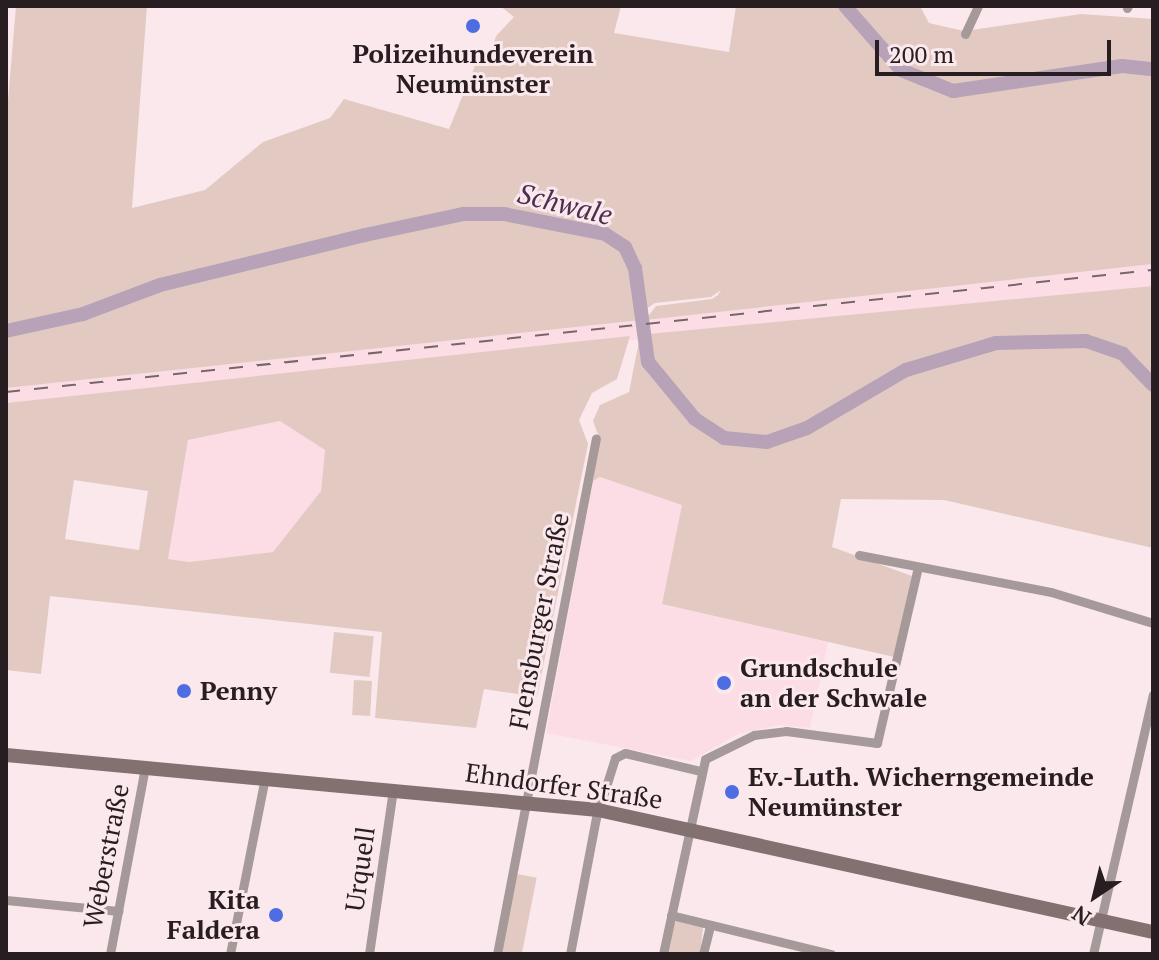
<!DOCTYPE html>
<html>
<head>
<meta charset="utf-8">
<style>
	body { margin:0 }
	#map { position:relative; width:1159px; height:960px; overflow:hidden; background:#fbe8ed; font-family:"PT Serif",serif }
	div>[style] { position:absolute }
	.built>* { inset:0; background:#fcdde5 }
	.green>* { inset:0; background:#e2cac3; transform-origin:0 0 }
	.river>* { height:14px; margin:-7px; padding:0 7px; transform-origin:7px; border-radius:7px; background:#b7a2b8 }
	.street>* { height:9px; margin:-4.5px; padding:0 4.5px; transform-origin:4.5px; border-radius:4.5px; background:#a69999 }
	.secondary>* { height:14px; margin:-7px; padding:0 7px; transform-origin:7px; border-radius:7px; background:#837070 }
	.rail>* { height:2px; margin-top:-1px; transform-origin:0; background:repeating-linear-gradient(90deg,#74676a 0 14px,transparent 0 28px) }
	.dots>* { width:22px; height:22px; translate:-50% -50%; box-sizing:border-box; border:4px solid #fbe8ed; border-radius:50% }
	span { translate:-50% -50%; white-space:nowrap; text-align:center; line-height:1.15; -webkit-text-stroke:6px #fbe8ed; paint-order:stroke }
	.poi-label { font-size:26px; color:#281d20; font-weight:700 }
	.left { translate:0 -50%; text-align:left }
	.right { translate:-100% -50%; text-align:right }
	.street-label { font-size:26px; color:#281d20 }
	.water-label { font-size:28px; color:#4d2e50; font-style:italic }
	.frame { position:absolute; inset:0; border:8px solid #281d20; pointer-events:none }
	.north { position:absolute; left:1055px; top:856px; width:80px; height:80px; -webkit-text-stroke:6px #fbe8ed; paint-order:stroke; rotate:215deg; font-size:22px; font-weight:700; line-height:32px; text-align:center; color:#281d20 }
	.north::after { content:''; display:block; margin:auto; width:28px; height:36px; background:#281d20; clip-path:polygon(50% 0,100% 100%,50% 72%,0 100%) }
	.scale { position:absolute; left:875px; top:40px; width:236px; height:36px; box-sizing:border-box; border:4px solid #281d20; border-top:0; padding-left:10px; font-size:24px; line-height:28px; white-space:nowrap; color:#281d20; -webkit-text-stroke:6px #fbe8ed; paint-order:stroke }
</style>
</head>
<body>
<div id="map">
	<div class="built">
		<div style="clip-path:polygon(1153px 264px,1153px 286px,1078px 295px,6px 403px,6px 388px)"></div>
		<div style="clip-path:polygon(280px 421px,325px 449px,321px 491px,273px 552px,189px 562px,168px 559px,188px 440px)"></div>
		<div style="clip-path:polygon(600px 477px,683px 504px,662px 604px,828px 642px,810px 728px,779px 725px,738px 734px,691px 761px,546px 733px,593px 481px)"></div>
	</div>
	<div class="green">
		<div style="clip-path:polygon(16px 6px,147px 6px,132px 208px,205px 190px,263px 142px,330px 118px,344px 99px,449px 129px,479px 56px,489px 60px,496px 36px,514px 17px,500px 6px,621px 6px,614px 33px,729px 52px,736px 6px,920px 6px,929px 23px,964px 31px,1081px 14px,1153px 19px,1153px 264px,645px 320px,656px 306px,712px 299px,718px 295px,721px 290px,711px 297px,655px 303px,640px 313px,641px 320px,6px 388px,6px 124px)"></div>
		<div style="clip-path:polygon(1153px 286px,1153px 376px,1127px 350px,1123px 354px,1153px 385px,1153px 548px,944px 500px,841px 499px,832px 547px,912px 576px,894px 657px,662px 604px,682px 505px,600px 477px,593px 481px,600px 440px,593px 421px,600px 405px,629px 392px,639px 341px,648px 373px,693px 422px,720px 438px,653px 360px,649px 334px)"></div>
		<div style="clip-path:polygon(evenodd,630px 336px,617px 379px,592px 393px,579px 420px,588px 444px,537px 697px,484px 689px,476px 728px,375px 718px,382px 632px,50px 596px,41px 674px,6px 670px,6px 403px,630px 336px,280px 421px,325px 450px,321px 491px,273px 552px,189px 562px,168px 559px,188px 440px,280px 421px,630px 336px,74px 480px,148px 491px,139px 550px,65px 539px,74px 480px)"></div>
		<div style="left:334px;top:632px;width:40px;height:41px;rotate:6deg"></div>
		<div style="left:354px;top:680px;width:18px;height:35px;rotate:3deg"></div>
		<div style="left:517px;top:874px;width:20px;height:81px;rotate:11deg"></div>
		<div style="clip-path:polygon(676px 920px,703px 927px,700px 954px,666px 954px)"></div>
	</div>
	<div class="river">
		<div style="left:845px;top:6px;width:85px;rotate:48.8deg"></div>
		<div style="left:901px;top:70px;width:56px;rotate:22deg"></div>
		<div style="left:953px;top:91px;width:171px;rotate:-8.4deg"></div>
		<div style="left:1122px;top:66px;width:31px;rotate:6deg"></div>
		<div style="left:6px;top:331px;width:79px;rotate:-12.4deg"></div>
		<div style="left:83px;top:314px;width:82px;rotate:-20.6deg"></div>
		<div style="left:160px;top:285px;width:211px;rotate:-13.7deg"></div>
		<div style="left:365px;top:235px;width:100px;rotate:-12.1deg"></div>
		<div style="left:463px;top:214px;width:41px"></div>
		<div style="left:504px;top:214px;width:103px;rotate:11.2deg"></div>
		<div style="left:605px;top:234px;width:24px;rotate:33deg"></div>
		<div style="left:625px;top:247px;width:23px;rotate:65deg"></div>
		<div style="left:635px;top:268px;width:95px;rotate:82.1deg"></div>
		<div style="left:648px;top:362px;width:74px;rotate:50.5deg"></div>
		<div style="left:695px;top:419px;width:35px;rotate:33deg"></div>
		<div style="left:724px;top:438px;width:43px;rotate:5.3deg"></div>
		<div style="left:767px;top:442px;width:42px;rotate:-19.3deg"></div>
		<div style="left:807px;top:428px;width:115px;rotate:-30.4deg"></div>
		<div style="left:906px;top:370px;width:94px;rotate:-16.7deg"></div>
		<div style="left:996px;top:343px;width:90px;rotate:-1.3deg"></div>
		<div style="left:1086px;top:341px;width:39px;rotate:19deg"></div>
		<div style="left:1123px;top:354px;width:43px;rotate:45.9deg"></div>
	</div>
	<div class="street">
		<div style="left:1127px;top:8px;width:2px;rotate:-63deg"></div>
		<div style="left:965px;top:34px;width:31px;rotate:-65deg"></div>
		<div style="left:859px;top:555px;width:196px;rotate:10.9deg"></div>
		<div style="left:1051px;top:592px;width:107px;rotate:16.9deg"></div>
		<div style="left:6px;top:900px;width:113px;rotate:5.6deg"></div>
		<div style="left:671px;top:915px;width:165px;rotate:13.7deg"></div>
		<div style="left:110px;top:954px;width:190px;rotate:-79.4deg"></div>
		<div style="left:230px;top:954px;width:179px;rotate:-78.8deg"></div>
		<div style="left:369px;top:954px;width:166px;rotate:-81.7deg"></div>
		<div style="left:497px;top:954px;width:525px;rotate:-79.14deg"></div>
		<div style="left:570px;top:954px;width:138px;rotate:-79.2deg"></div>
		<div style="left:596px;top:818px;width:63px;rotate:-72.4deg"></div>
		<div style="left:615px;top:758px;width:11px;rotate:-27deg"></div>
		<div style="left:625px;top:753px;width:77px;rotate:13.5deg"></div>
		<div style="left:663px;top:954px;width:199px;rotate:-77.8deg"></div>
		<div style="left:705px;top:759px;width:55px;rotate:-26.1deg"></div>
		<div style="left:754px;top:735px;width:32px;rotate:-7deg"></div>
		<div style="left:786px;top:731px;width:92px;rotate:7.5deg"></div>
		<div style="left:877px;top:743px;width:181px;rotate:-76.9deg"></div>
		<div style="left:703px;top:954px;width:30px;rotate:-76deg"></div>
		<div style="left:1093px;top:954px;width:266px;rotate:-77deg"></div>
	</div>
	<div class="secondary">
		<div style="left:6px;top:755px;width:595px;rotate:5.31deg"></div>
		<div style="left:598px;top:810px;width:568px;rotate:12.4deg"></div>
	</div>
	<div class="rail">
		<div style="left:6px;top:392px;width:1153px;rotate:-6.07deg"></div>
	</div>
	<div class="dots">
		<div style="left:473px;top:26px;background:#4f6de2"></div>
		<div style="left:724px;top:683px;background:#4f6de2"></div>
		<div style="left:184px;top:691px;background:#4f6de2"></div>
		<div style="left:732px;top:792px;background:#4f6de2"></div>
		<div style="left:276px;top:915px;background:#4f6de2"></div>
	</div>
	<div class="poi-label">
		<span style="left:473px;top:69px">Polizeihundeverein<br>Neumünster</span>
		<span class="left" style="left:740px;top:683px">Grundschule<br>an der Schwale</span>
		<span class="left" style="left:200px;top:691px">Penny</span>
		<span class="left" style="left:748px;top:792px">Ev.-Luth. Wicherngemeinde<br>Neumünster</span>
		<span class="right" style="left:260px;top:915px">Kita<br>Faldera</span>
	</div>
	<div class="street-label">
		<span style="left:539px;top:621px;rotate:-79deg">Flensburger Straße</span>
		<span style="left:564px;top:786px;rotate:8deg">Ehndorfer Straße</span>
		<span style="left:106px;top:856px;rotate:-79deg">Weberstraße</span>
		<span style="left:360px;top:869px;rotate:-82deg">Urquell</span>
	</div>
	<div class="water-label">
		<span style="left:565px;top:204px;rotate:14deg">Schwale</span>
	</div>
	<div class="frame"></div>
	<div class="north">N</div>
	<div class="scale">200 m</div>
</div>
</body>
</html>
